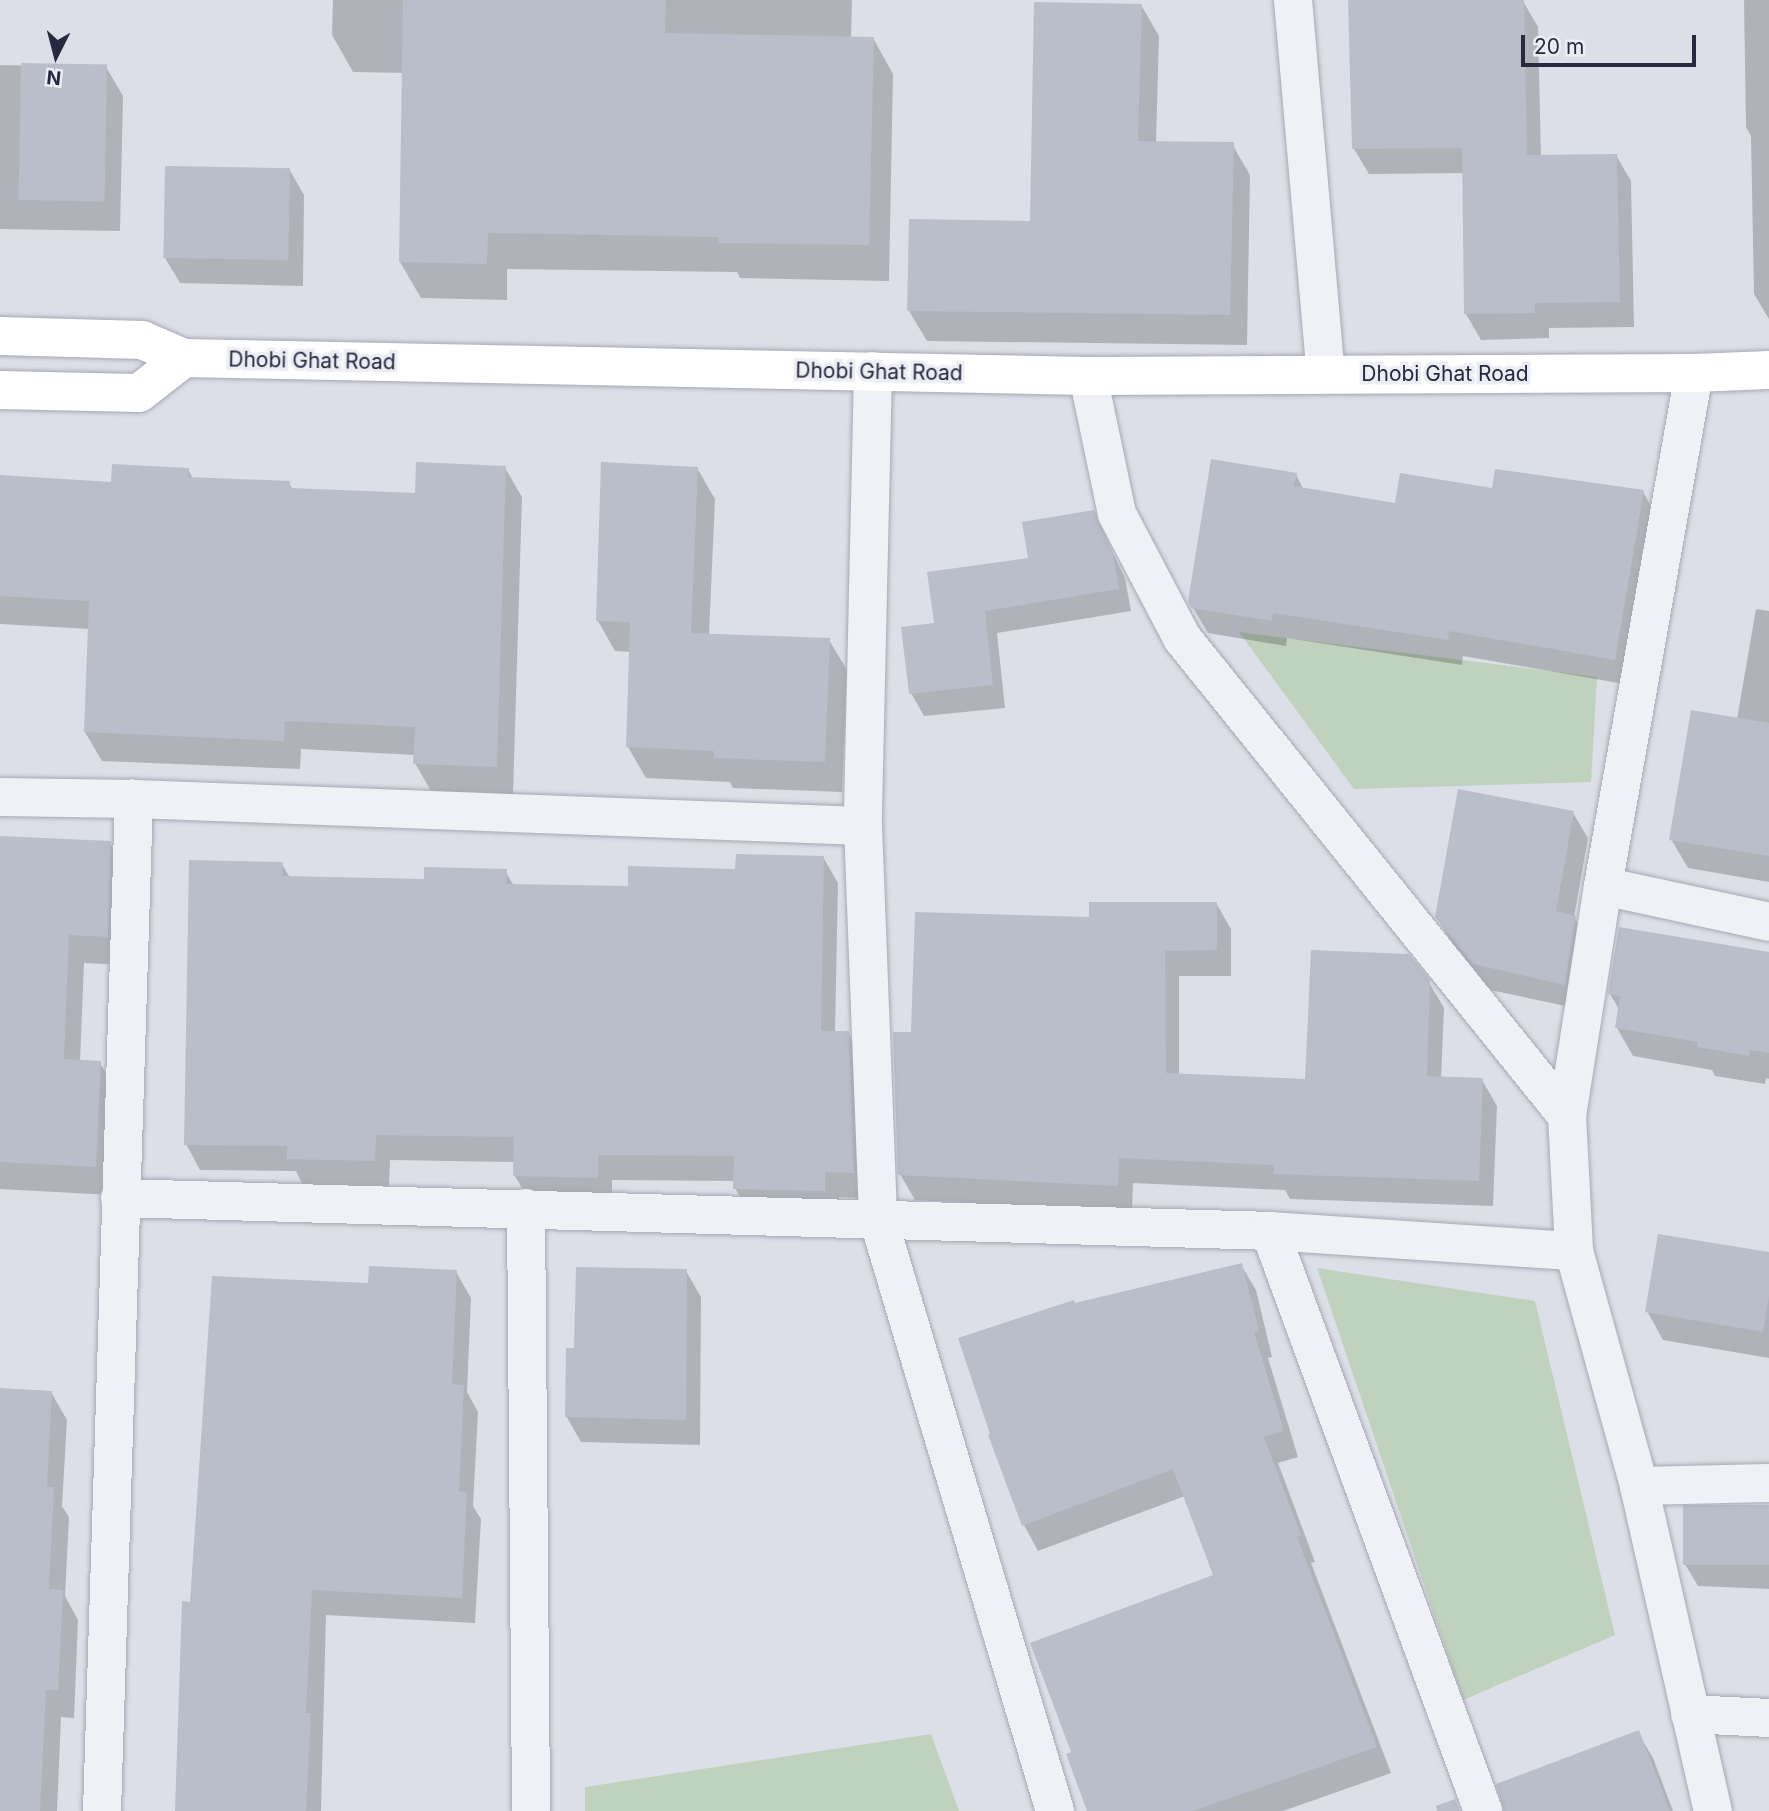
<!DOCTYPE html>
<html>
<head>
<meta charset="utf-8">
<style>
	body { margin:0 }
	#map { position:relative; width:1769px; height:1811px; overflow:hidden; background:#dddfe8; font-family:Inter,sans-serif }
	div>[style] { position:absolute }
	.green>* { inset:0; background:#bfd2be }
	.shadow>* { inset:0; background:#0003 }
	.building>* { inset:0; background:#babdca; transform-origin:0 0 }
	.roads { filter:drop-shadow(0 0 2px #a6a8b5) drop-shadow(0 0 2px #a6a8b5) }
	.minor>* { height:38px; margin:-19px; padding:0 19px; transform-origin:19px; border-radius:19px; background:#f0f1f6 }
	.secondary>* { height:38px; margin:-19px; padding:0 19px; transform-origin:19px; border-radius:19px; background:#fff }
	span { translate:-50% -50%; white-space:nowrap; text-align:center; line-height:1.15; -webkit-text-stroke:7px #edeef5; paint-order:stroke }
	.street-label { font-size:21px; color:#26293f }
	.north { position:absolute; left:21px; top:21px; width:70px; height:70px; -webkit-text-stroke:5px #edeef5; paint-order:stroke; rotate:186deg; font-size:19px; font-weight:700; line-height:28px; text-align:center; color:#26293f }
	.north::after { content:''; display:block; margin:auto; width:24px; height:32px; background:#26293f; clip-path:polygon(50% 0,100% 100%,50% 72%,0 100%) }
	.scale { position:absolute; left:1521px; top:35px; width:175px; height:32px; box-sizing:border-box; border:4px solid #26293f; border-top:0; padding-left:9px; font-size:21px; line-height:24px; white-space:nowrap; color:#26293f; -webkit-text-stroke:5px #edeef5; paint-order:stroke }
</style>
</head>
<body>
<div id="map">
	<div class="green">
		<div style="clip-path:polygon(1239px 632px,1597px 677px,1591px 782px,1354px 789px)"></div>
		<div style="clip-path:polygon(1317px 1268px,1535px 1301px,1615px 1635px,1463px 1700px)"></div>
		<div style="clip-path:polygon(931px 1734px,959px 1811px,585px 1811px,585px 1787px)"></div>
	</div>
	<div class="shadow">
		<div style="clip-path:polygon(333px 0,852px 0,851px 38px,873px 38px,893px 74px,889px 281px,740px 278px,737px 272px,507px 269px,507px 300px,421px 298px,400px 262px,404px 73px,353px 72px,332px 35px)"></div>
		<div style="clip-path:polygon(1744px 0,1769px 0,1769px 319px,1754px 294px,1751px 136px,1746px 127px)"></div>
		<div style="clip-path:polygon(1523px 1px,1538px 27px,1541px 157px,1616px 155px,1631px 181px,1634px 327px,1549px 328px,1549px 338px,1481px 340px,1466px 314px,1464px 173px,1369px 174px,1354px 149px)"></div>
		<div style="clip-path:polygon(1141px 5px,1159px 36px,1156px 143px,1232px 144px,1250px 175px,1247px 345px,927px 341px,909px 311px,1032px 223px)"></div>
		<div style="clip-path:polygon(0 65px,106px 67px,123px 96px,120px 231px,0 229px)"></div>
		<div style="clip-path:polygon(289px 169px,304px 195px,303px 286px,180px 283px,165px 258px)"></div>
		<div style="clip-path:polygon(505px 468px,522px 497px,513px 796px,432px 793px,415px 763px,415px 755px,301px 749px,300px 769px,102px 761px,85px 732px,90px 629px,0 624px,0 477px,113px 484px,188px 469px,193px 479px,289px 483px,293px 490px,416px 495px)"></div>
		<div style="clip-path:polygon(697px 468px,715px 499px,709px 635px,829px 640px,847px 670px,842px 792px,733px 788px,730px 782px,646px 778px,628px 747px,631px 652px,615px 651px,598px 621px)"></div>
		<div style="clip-path:polygon(1296px 475px,1304px 490px,1397px 505px,1493px 490px,1643px 492px,1658px 518px,1630px 685px,1463px 656px,1462px 665px,1287px 638px,1286px 646px,1208px 633px,1189px 601px)"></div>
		<div style="clip-path:polygon(1093px 512px,1125px 578px,1131px 611px,997px 633px,1005px 708px,924px 716px,911px 693px,936px 625px)"></div>
		<div style="clip-path:polygon(1756px 609px,1769px 611px,1769px 882px,1688px 868px,1671px 839px,1737px 719px)"></div>
		<div style="clip-path:polygon(1573px 813px,1588px 838px,1574px 917px,1590px 944px,1580px 1009px,1490px 990px,1452px 943px,1437px 917px)"></div>
		<div style="clip-path:polygon(0 838px,110px 843px,126px 871px,123px 965px,84px 963px,80px 1062px,100px 1063px,116px 1091px,111px 1195px,0 1189px)"></div>
		<div style="clip-path:polygon(823px 857px,838px 883px,835px 1033px,848px 1033px,863px 1059px,868px 1198px,839px 1197px,839px 1216px,750px 1214px,735px 1188px,735px 1181px,612px 1180px,612px 1204px,530px 1202px,515px 1176px,515px 1162px,390px 1160px,389px 1186px,303px 1185px,296px 1171px,200px 1170px,186px 1144px,282px 864px,290px 878px,425px 881px,505px 871px,514px 886px,629px 888px)"></div>
		<div style="clip-path:polygon(1216px 903px,1231px 929px,1231px 976px,1179px 976px,1179px 1075px,1307px 1081px,1428px 981px,1444px 1008px,1441px 1079px,1482px 1080px,1497px 1106px,1493px 1206px,1290px 1199px,1285px 1190px,1133px 1183px,1132px 1212px,915px 1200px,900px 1174px,912px 1034px,1091px 919px)"></div>
		<div style="clip-path:polygon(1769px 954px,1769px 1079px,1766px 1078px,1765px 1084px,1715px 1076px,1712px 1070px,1633px 1056px,1617px 1028px,1620px 1011px,1610px 994px)"></div>
		<div style="clip-path:polygon(1769px 1254px,1769px 1358px,1663px 1340px,1647px 1311px)"></div>
		<div style="clip-path:polygon(1241px 1265px,1256px 1290px,1272px 1357px,1268px 1358px,1298px 1457px,1278px 1463px,1315px 1562px,1311px 1563px,1391px 1773px,1283px 1811px,1089px 1811px,1073px 1753px,1215px 1576px,1185px 1496px,1038px 1551px,1024px 1525px,1074px 1305px)"></div>
		<div style="clip-path:polygon(686px 1271px,701px 1297px,700px 1445px,581px 1442px,566px 1416px,576px 1350px)"></div>
		<div style="clip-path:polygon(456px 1272px,471px 1298px,467px 1392px,478px 1412px,473px 1506px,481px 1519px,475px 1623px,326px 1615px,321px 1811px,177px 1811px,183px 1603px,192px 1604px,370px 1285px)"></div>
		<div style="clip-path:polygon(0 1390px,51px 1392px,67px 1420px,62px 1506px,69px 1517px,65px 1596px,78px 1620px,74px 1718px,61px 1717px,57px 1811px,0 1811px)"></div>
		<div style="clip-path:polygon(1769px 1507px,1769px 1589px,1698px 1586px,1683px 1561px)"></div>
		<div style="clip-path:polygon(1638px 1733px,1653px 1758px,1673px 1811px,1518px 1811px)"></div>
	</div>
	<div class="building">
		<div style="clip-path:polygon(403px 0,666px 0,665px 33px,874px 37px,869px 245px,718px 243px,718px 237px,488px 233px,487px 264px,399px 262px)"></div>
		<div style="clip-path:polygon(1348px 0,1524px 0,1527px 155px,1617px 154px,1620px 302px,1535px 303px,1535px 313px,1464px 314px,1462px 148px,1352px 149px)"></div>
		<div style="clip-path:polygon(1034px 2px,1142px 4px,1138px 141px,1234px 142px,1230px 315px,907px 311px,909px 219px,1030px 221px)"></div>
		<div style="left:21px;top:63px;width:86px;height:137px;rotate:1deg"></div>
		<div style="left:165px;top:166px;width:125px;height:92px;rotate:1deg"></div>
		<div style="clip-path:polygon(1211px 459px,1297px 473px,1294px 486px,1395px 503px,1400px 473px,1492px 488px,1495px 469px,1644px 490px,1615px 660px,1449px 631px,1448px 640px,1273px 613px,1272px 621px,1191px 608px,1188px 601px)"></div>
		<div style="clip-path:polygon(416px 462px,506px 466px,497px 767px,413px 764px,415px 727px,285px 721px,284px 741px,84px 732px,89px 601px,0 596px,0 475px,111px 482px,112px 464px,189px 468px,188px 477px,290px 481px,290px 488px,415px 493px)"></div>
		<div style="clip-path:polygon(601px 462px,698px 467px,691px 633px,830px 638px,825px 762px,714px 758px,714px 751px,626px 747px,630px 622px,596px 621px)"></div>
		<div style="clip-path:polygon(1094px 510px,1113px 553px,1119px 589px,985px 611px,993px 685px,909px 694px,901px 627px,934px 623px,927px 572px,1028px 558px,1022px 522px)"></div>
		<div style="clip-path:polygon(1691px 710px,1769px 723px,1769px 856px,1669px 840px)"></div>
		<div style="clip-path:polygon(1458px 789px,1574px 811px,1556px 911px,1576px 916px,1565px 985px,1473px 964px,1435px 917px)"></div>
		<div style="clip-path:polygon(0 836px,111px 841px,108px 937px,69px 935px,64px 1059px,101px 1061px,96px 1167px,0 1162px)"></div>
		<div style="clip-path:polygon(736px 854px,824px 856px,821px 1031px,849px 1031px,854px 1173px,825px 1172px,825px 1191px,733px 1189px,734px 1156px,598px 1155px,598px 1178px,513px 1176px,514px 1137px,376px 1135px,375px 1161px,287px 1159px,287px 1146px,184px 1145px,189px 860px,283px 862px,282px 876px,424px 879px,424px 867px,507px 869px,506px 884px,628px 886px,628px 866px,735px 869px)"></div>
		<div style="clip-path:polygon(1089px 902px,1217px 902px,1217px 950px,1165px 951px,1166px 1073px,1305px 1079px,1311px 950px,1409px 954px,1430px 980px,1427px 1076px,1483px 1078px,1479px 1181px,1273px 1174px,1274px 1165px,1119px 1158px,1118px 1186px,898px 1175px,893px 1032px,911px 1032px,915px 912px,1089px 917px)"></div>
		<div style="clip-path:polygon(1619px 927px,1769px 952px,1769px 1053px,1750px 1050px,1749px 1056px,1697px 1047px,1698px 1042px,1615px 1028px,1620px 996px,1608px 994px)"></div>
		<div style="clip-path:polygon(1658px 1234px,1769px 1252px,1769px 1297px,1763px 1332px,1645px 1312px)"></div>
		<div style="clip-path:polygon(1242px 1263px,1259px 1331px,1254px 1332px,1284px 1431px,1264px 1437px,1301px 1536px,1297px 1537px,1377px 1747px,1193px 1811px,1087px 1811px,1066px 1754px,1071px 1752px,1030px 1643px,1213px 1575px,1173px 1469px,1022px 1526px,988px 1435px,990px 1434px,958px 1338px,1074px 1300px,1075px 1303px)"></div>
		<div style="clip-path:polygon(369px 1266px,457px 1270px,452px 1384px,464px 1385px,459px 1491px,467px 1492px,462px 1598px,312px 1590px,306px 1713px,311px 1713px,306px 1811px,175px 1811px,182px 1601px,190px 1602px,212px 1276px,368px 1283px)"></div>
		<div style="clip-path:polygon(576px 1267px,687px 1269px,686px 1420px,565px 1417px,566px 1348px,574px 1348px)"></div>
		<div style="clip-path:polygon(0 1388px,52px 1391px,47px 1487px,54px 1487px,49px 1589px,63px 1590px,58px 1690px,46px 1690px,40px 1811px,0 1811px)"></div>
		<div style="left:1769px;top:1505px;width:60px;height:86px;rotate:90deg"></div>
		<div style="clip-path:polygon(1639px 1730px,1670px 1811px,1504px 1811px,1496px 1784px)"></div>
		<div style="clip-path:polygon(1455px 1799px,1460px 1811px,1437px 1811px,1436px 1806px)"></div>
	</div>
	<div class="roads">
		<div class="minor">
			<div style="left:1293px;top:0;width:375px;rotate:85deg"></div>
			<div style="left:873px;top:371px;width:455px;rotate:91.3deg"></div>
			<div style="left:863px;top:826px;width:392px;rotate:87.8deg"></div>
			<div style="left:878px;top:1218px;width:619px;rotate:73.38deg"></div>
			<div style="left:1694px;top:373px;width:521px;rotate:100.06deg"></div>
			<div style="left:1603px;top:886px;width:233px;rotate:98.9deg"></div>
			<div style="left:1567px;top:1116px;width:135px;rotate:87deg"></div>
			<div style="left:1574px;top:1251px;width:244px;rotate:74.5deg"></div>
			<div style="left:1639px;top:1486px;width:333px;rotate:77.2deg"></div>
			<div style="left:1088px;top:376px;width:141px;rotate:78.1deg"></div>
			<div style="left:1117px;top:514px;width:140px;rotate:62.3deg"></div>
			<div style="left:1182px;top:638px;width:614px;rotate:51.15deg"></div>
			<div style="left:0;top:797px;width:134px;rotate:0.9deg"></div>
			<div style="left:134px;top:799px;width:729px;rotate:2.12deg"></div>
			<div style="left:1603px;top:886px;width:170px;rotate:12.2deg"></div>
			<div style="left:120px;top:1198px;width:1150px;rotate:1.64deg"></div>
			<div style="left:1270px;top:1231px;width:305px;rotate:3.8deg"></div>
			<div style="left:526px;top:1208px;width:603px;rotate:89.52deg"></div>
			<div style="left:1270px;top:1231px;width:618px;rotate:69.83deg"></div>
			<div style="left:1639px;top:1486px;width:130px;rotate:-1.3deg"></div>
			<div style="left:1690px;top:1714px;width:79px;rotate:2.9deg"></div>
			<div style="left:102px;top:1811px;width:1013px;rotate:-88.19deg"></div>
		</div>
		<div class="secondary">
			<div style="left:0;top:336px;width:142px;rotate:1.6deg"></div>
			<div style="left:142px;top:340px;width:46px;rotate:23.2deg"></div>
			<div style="left:0;top:390px;width:139px;rotate:1.2deg"></div>
			<div style="left:139px;top:393px;width:57px;rotate:-37.9deg"></div>
			<div style="left:184px;top:358px;width:904px;rotate:1.14deg"></div>
			<div style="left:1088px;top:376px;width:606px;rotate:-0.28deg"></div>
			<div style="left:1694px;top:373px;width:75px;rotate:-2.3deg"></div>
		</div>
	</div>
	<div class="street-label">
		<span style="left:312px;top:361px;rotate:1deg">Dhobi Ghat Road</span>
		<span style="left:879px;top:372px;rotate:1deg">Dhobi Ghat Road</span>
		<span style="left:1445px;top:374px">Dhobi Ghat Road</span>
	</div>
	<div class="north">N</div>
	<div class="scale">20 m</div>
</div>
</body>
</html>
